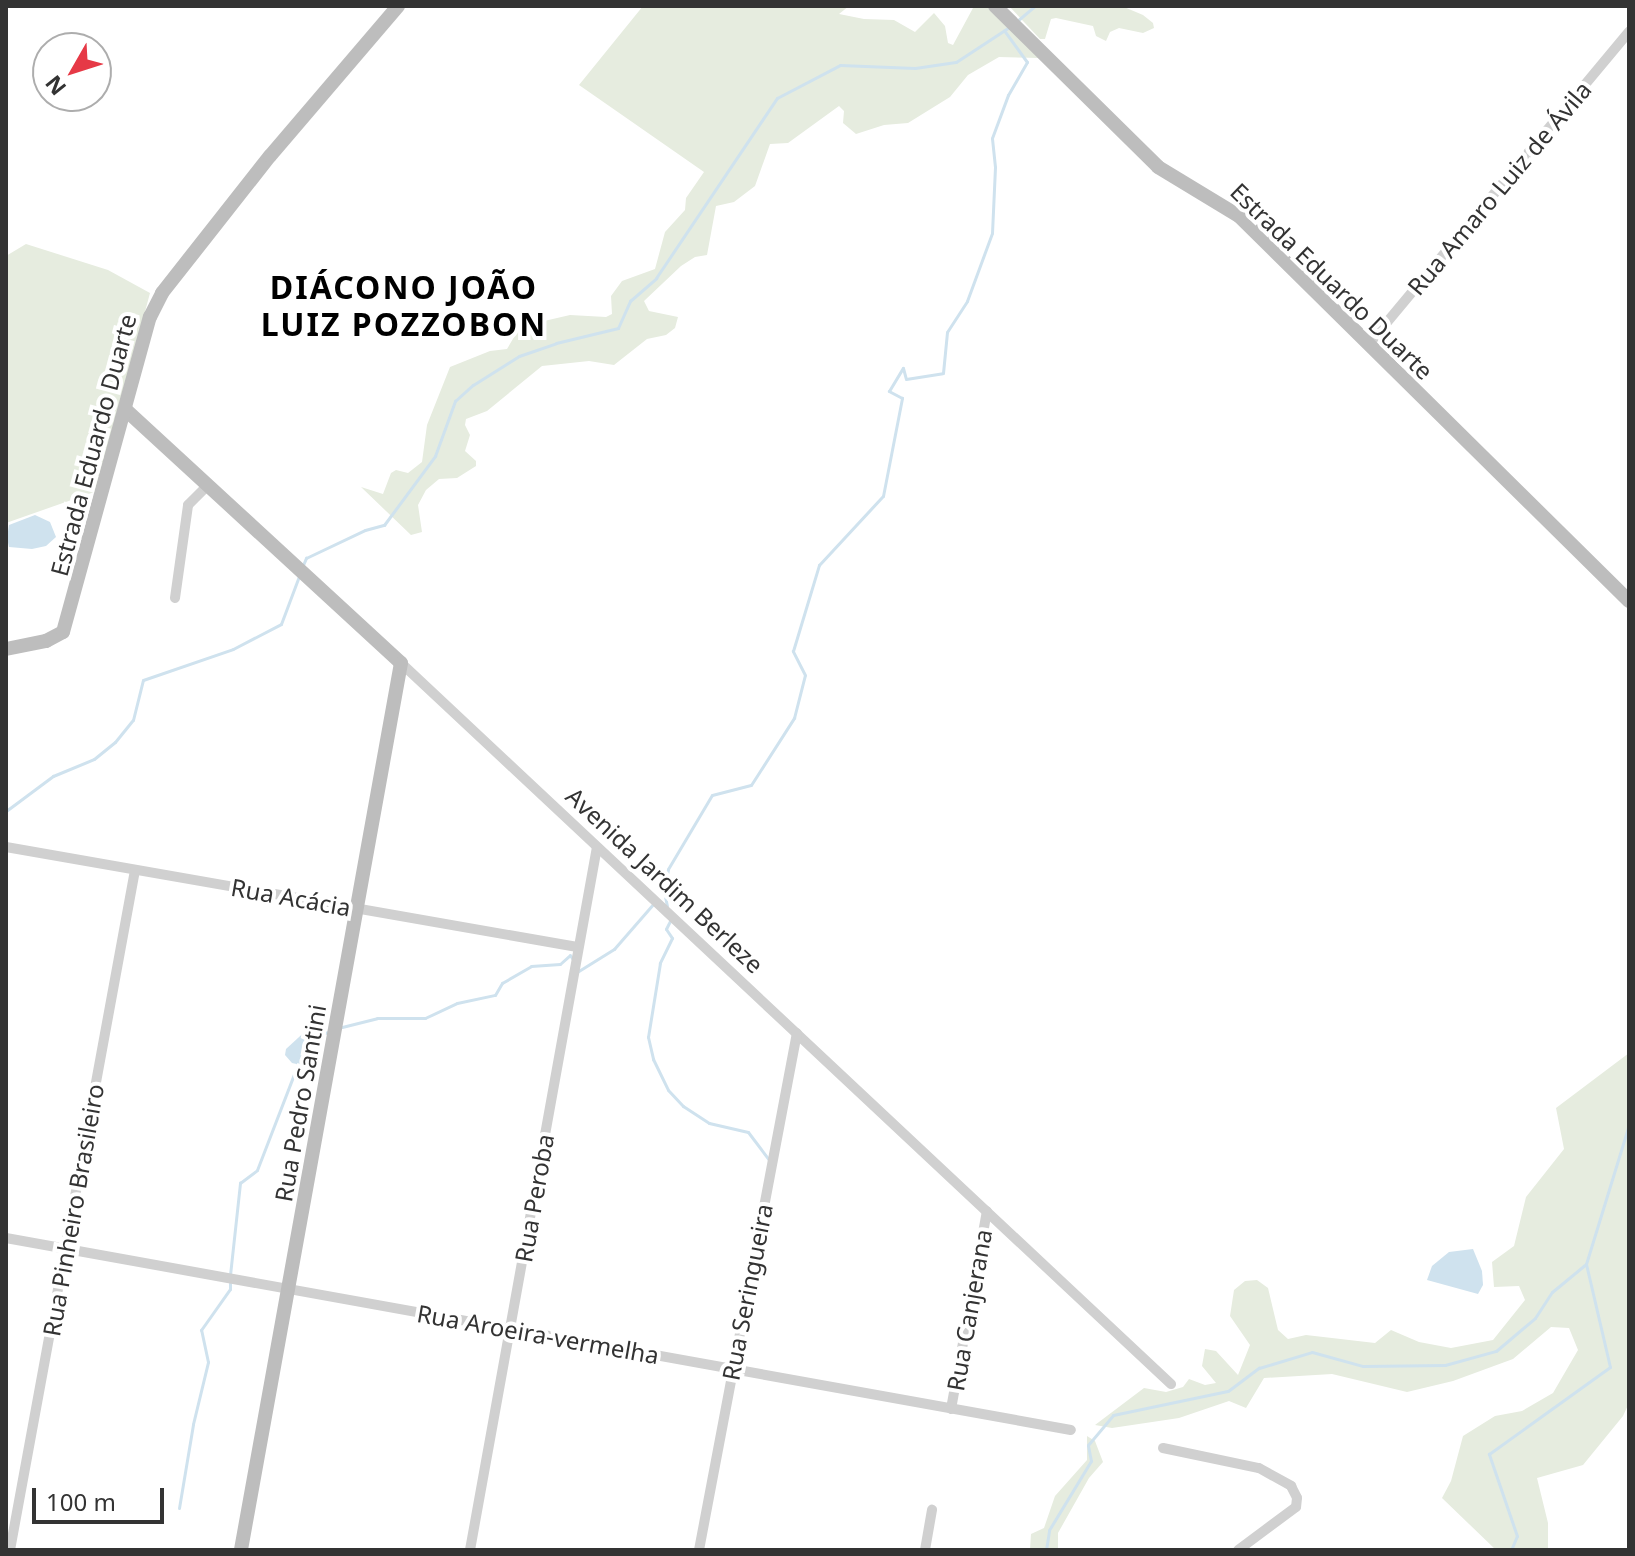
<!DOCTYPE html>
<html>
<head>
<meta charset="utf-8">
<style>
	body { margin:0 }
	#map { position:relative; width:1635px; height:1556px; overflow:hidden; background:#fff; font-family:"Noto Sans",sans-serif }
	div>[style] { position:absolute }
	.green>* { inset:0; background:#e6ecdf }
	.water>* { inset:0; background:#cfe2ee }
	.stream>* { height:3px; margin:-1.5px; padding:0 1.5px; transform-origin:1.5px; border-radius:1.5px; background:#cfe2ee }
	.street>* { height:10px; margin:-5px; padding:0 5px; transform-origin:5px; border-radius:5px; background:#d0d0d0 }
	.secondary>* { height:14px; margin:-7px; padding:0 7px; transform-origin:7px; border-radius:7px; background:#bdbdbd }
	span { translate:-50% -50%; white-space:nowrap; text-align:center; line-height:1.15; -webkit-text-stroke:8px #fff; paint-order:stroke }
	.street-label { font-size:24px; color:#333 }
	.district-label { font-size:32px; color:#000; font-weight:700; letter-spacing:2px }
	.frame { position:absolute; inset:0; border:8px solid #333; pointer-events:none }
	.north { position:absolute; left:32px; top:32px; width:80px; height:80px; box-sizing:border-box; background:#fff; border:2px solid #adadad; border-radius:50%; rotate:231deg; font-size:22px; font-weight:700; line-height:32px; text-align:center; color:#333 }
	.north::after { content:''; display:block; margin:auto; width:28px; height:36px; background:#e63946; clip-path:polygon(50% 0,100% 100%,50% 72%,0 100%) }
	.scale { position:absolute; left:32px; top:1488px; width:132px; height:36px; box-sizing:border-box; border:4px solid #333; border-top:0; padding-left:10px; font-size:24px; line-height:28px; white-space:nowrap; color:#333; -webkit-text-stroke:6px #fff; paint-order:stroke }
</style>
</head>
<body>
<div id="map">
	<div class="green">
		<div style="clip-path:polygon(643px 6px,849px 6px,839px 14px,864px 19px,894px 20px,915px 32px,934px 13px,945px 26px,948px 43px,953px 45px,973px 8px,986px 6px,1040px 58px,999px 57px,968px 75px,950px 97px,908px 123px,884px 125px,856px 134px,843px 123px,844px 111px,839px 106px,788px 143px,770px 144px,755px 186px,734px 202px,716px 206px,707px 255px,695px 257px,681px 266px,644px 301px,649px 311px,678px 317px,675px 328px,666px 335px,647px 339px,614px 365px,589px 361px,542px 366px,487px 411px,466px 419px,465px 425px,470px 435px,465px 451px,476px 461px,476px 466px,457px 478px,439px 479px,426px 490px,418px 505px,422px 532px,411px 535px,361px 487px,383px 494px,391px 473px,396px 470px,408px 473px,422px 462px,427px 425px,450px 367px,490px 351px,507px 349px,517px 332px,527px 325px,570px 315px,606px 317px,612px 314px,611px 296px,622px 281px,655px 269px,665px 232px,685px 210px,686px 198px,704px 172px,579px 85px)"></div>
		<div style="clip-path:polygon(1009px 6px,1124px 7px,1143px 15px,1153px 23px,1154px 28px,1143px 33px,1119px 28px,1110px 32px,1106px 41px,1096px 36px,1093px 26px,1056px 18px,1051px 19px,1045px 39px,1040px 39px)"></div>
		<div style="clip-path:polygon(26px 244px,108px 270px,150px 293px,97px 491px,6px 523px,6px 256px)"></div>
		<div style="clip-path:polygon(1629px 1053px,1629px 1403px,1623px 1416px,1583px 1465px,1537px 1478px,1548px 1523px,1548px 1550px,1496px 1550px,1442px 1498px,1451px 1481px,1463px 1436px,1495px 1416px,1522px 1411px,1553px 1393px,1578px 1350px,1569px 1328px,1551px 1327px,1513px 1359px,1453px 1381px,1407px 1392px,1332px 1374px,1264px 1378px,1246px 1408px,1229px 1401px,1179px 1418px,1112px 1428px,1095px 1425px,1144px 1388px,1166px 1392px,1183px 1387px,1189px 1379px,1205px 1385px,1216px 1383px,1202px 1366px,1205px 1349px,1216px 1351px,1238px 1375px,1250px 1345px,1230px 1316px,1234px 1290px,1245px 1281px,1257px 1280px,1268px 1288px,1278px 1330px,1288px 1339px,1306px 1335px,1375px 1343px,1391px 1330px,1419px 1342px,1451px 1348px,1493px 1340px,1525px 1300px,1519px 1286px,1494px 1287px,1492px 1262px,1514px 1246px,1526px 1197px,1564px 1149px,1556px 1108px)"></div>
		<div style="clip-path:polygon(1087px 1436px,1095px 1441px,1103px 1462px,1089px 1478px,1058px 1533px,1058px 1550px,1030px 1550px,1031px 1534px,1044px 1528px,1055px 1496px,1087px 1460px)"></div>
	</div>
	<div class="water">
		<div style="clip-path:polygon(35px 515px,50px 522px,56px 537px,46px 546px,32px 549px,9px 547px,7px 538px,9px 525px)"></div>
		<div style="clip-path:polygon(311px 1026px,319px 1037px,317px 1055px,310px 1067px,292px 1063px,285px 1055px,286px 1049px)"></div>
		<div style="clip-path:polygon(1473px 1249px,1482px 1271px,1483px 1285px,1478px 1294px,1427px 1280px,1432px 1266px,1449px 1252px)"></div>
	</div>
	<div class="stream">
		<div style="left:1017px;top:21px;width:23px;rotate:-40deg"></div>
		<div style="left:303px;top:565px;width:8px;rotate:-67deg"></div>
		<div style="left:306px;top:558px;width:65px;rotate:-25.4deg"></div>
		<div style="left:365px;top:530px;width:20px;rotate:-15deg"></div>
		<div style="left:384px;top:525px;width:86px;rotate:-53.5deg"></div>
		<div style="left:435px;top:456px;width:59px;rotate:-70deg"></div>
		<div style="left:455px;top:401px;width:24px;rotate:-42deg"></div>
		<div style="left:473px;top:385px;width:54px;rotate:-32.2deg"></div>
		<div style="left:519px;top:356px;width:39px;rotate:-19deg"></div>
		<div style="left:556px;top:343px;width:64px;rotate:-13.6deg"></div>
		<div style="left:618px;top:328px;width:30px;rotate:-66deg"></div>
		<div style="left:630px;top:301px;width:35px;rotate:-41deg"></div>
		<div style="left:656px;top:278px;width:217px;rotate:-56.1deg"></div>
		<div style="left:777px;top:98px;width:71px;rotate:-27.6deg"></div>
		<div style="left:840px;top:65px;width:75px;rotate:2.3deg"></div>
		<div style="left:915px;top:68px;width:41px;rotate:-8.3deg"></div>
		<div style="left:956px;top:62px;width:66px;rotate:-33.2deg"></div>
		<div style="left:6px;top:811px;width:59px;rotate:-36.7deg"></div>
		<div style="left:53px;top:776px;width:44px;rotate:-22.5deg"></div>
		<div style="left:94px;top:759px;width:27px;rotate:-39deg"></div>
		<div style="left:115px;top:742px;width:28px;rotate:-51deg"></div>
		<div style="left:133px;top:720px;width:41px;rotate:-76deg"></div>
		<div style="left:143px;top:680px;width:95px;rotate:-19deg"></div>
		<div style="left:233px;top:649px;width:54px;rotate:-27.5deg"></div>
		<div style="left:281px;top:624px;width:51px;rotate:-69.4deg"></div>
		<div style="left:667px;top:906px;width:14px;rotate:-102deg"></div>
		<div style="left:664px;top:892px;width:23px;rotate:-80deg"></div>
		<div style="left:668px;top:869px;width:86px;rotate:-59.3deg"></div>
		<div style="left:712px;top:795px;width:40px;rotate:-14.4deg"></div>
		<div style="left:751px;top:785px;width:80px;rotate:-57.3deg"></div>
		<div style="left:794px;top:718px;width:44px;rotate:-75.7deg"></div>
		<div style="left:805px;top:675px;width:27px;rotate:-117deg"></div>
		<div style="left:793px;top:651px;width:90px;rotate:-73.2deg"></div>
		<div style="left:819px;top:565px;width:94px;rotate:-47.2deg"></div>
		<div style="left:883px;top:496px;width:100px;rotate:-79deg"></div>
		<div style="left:902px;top:398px;width:15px;rotate:-152deg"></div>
		<div style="left:889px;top:391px;width:27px;rotate:-59deg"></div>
		<div style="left:903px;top:368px;width:11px;rotate:75deg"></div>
		<div style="left:906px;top:379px;width:37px;rotate:-9deg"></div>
		<div style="left:943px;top:373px;width:41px;rotate:-84.4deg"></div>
		<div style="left:947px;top:332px;width:37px;rotate:-57deg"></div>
		<div style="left:967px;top:301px;width:72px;rotate:-69.8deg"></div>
		<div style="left:992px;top:233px;width:66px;rotate:-87.4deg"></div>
		<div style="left:995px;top:167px;width:29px;rotate:-96deg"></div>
		<div style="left:992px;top:138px;width:46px;rotate:-69.6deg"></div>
		<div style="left:1008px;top:95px;width:38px;rotate:-60deg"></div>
		<div style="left:1027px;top:62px;width:39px;rotate:-126deg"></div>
		<div style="left:670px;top:921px;width:9px;rotate:117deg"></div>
		<div style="left:666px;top:929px;width:11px;rotate:56deg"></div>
		<div style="left:672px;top:938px;width:28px;rotate:116deg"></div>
		<div style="left:660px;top:963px;width:75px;rotate:99.2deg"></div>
		<div style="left:648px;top:1037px;width:23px;rotate:77deg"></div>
		<div style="left:653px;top:1059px;width:34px;rotate:64deg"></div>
		<div style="left:668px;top:1090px;width:22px;rotate:47deg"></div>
		<div style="left:683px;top:1106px;width:31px;rotate:33deg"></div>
		<div style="left:709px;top:1123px;width:40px;rotate:13deg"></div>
		<div style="left:748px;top:1132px;width:34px;rotate:53deg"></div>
		<div style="left:577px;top:972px;width:44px;rotate:-31.9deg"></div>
		<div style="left:614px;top:949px;width:61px;rotate:-49deg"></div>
		<div style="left:342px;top:1027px;width:36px;rotate:-14deg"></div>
		<div style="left:377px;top:1018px;width:48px"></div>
		<div style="left:425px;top:1018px;width:35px;rotate:-25deg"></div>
		<div style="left:457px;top:1003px;width:39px;rotate:-12deg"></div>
		<div style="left:495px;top:995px;width:14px;rotate:-60deg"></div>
		<div style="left:502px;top:983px;width:34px;rotate:-30deg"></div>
		<div style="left:531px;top:966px;width:29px;rotate:-4deg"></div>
		<div style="left:560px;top:964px;width:13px;rotate:-42deg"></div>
		<div style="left:570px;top:955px;width:4px;rotate:56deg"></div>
		<div style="left:315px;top:1036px;width:17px;rotate:-17deg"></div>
		<div style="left:230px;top:1275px;width:93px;rotate:-83.8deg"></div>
		<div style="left:240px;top:1183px;width:21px;rotate:-37deg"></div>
		<div style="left:257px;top:1170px;width:114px;rotate:-68.9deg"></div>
		<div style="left:179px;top:1508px;width:85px;rotate:-80.5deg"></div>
		<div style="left:193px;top:1424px;width:64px;rotate:-76.4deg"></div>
		<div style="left:208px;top:1362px;width:33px;rotate:-102deg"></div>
		<div style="left:201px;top:1330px;width:50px;rotate:-54.7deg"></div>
		<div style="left:230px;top:1289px;width:6px;rotate:-90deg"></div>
		<div style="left:1046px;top:1550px;width:20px;rotate:-81deg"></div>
		<div style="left:1049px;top:1530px;width:81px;rotate:-58.7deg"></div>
		<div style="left:1091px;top:1461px;width:16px;rotate:-101deg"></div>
		<div style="left:1088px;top:1445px;width:39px;rotate:-50deg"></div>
		<div style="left:1113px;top:1415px;width:117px;rotate:-11.8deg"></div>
		<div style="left:1228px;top:1391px;width:39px;rotate:-37deg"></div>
		<div style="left:1259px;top:1368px;width:55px;rotate:-16.8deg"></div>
		<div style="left:1312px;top:1352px;width:53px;rotate:15.4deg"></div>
		<div style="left:1363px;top:1366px;width:82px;rotate:-0.7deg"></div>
		<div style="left:1445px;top:1365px;width:53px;rotate:-15.4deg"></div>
		<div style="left:1496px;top:1351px;width:51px;rotate:-40.2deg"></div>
		<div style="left:1535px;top:1318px;width:31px;rotate:-57deg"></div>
		<div style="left:1552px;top:1292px;width:44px;rotate:-39.5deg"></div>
		<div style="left:1511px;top:1550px;width:15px;rotate:-67deg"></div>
		<div style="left:1517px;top:1536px;width:87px;rotate:-108.9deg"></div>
		<div style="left:1489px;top:1454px;width:149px;rotate:-35.7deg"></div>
		<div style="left:1610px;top:1367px;width:106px;rotate:-103.1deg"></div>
		<div style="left:1586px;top:1264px;width:146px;rotate:-72.9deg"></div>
	</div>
	<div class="street">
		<div style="left:1368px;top:345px;width:408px;rotate:-50.2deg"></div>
		<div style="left:175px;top:598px;width:94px;rotate:-82deg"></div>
		<div style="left:188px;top:505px;width:28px;rotate:-45deg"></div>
		<div style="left:401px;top:663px;width:1055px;rotate:43.12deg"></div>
		<div style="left:6px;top:847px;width:580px;rotate:9.93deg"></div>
		<div style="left:6px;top:1238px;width:1082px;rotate:10.22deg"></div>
		<div style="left:951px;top:1409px;width:201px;rotate:-79.7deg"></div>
		<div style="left:1163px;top:1448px;width:98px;rotate:11.8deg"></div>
		<div style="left:1259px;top:1468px;width:37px;rotate:29deg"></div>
		<div style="left:1291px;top:1486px;width:13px;rotate:63deg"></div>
		<div style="left:1297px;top:1498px;width:9px;rotate:96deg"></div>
		<div style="left:1296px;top:1507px;width:72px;rotate:143.4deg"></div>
		<div style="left:10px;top:1550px;width:691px;rotate:-79.58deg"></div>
		<div style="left:470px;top:1550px;width:714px;rotate:-79.76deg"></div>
		<div style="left:699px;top:1550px;width:526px;rotate:-79.27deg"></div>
		<div style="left:925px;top:1550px;width:41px;rotate:-80.1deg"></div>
	</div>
	<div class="secondary">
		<div style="left:995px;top:6px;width:229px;rotate:44.6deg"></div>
		<div style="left:1158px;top:167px;width:95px;rotate:31.2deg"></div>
		<div style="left:1239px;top:216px;width:548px;rotate:44.63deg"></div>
		<div style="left:127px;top:411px;width:372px;rotate:42.6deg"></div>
		<div style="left:401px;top:663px;width:901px;rotate:100.23deg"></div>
		<div style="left:6px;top:649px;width:41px;rotate:-11.3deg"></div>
		<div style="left:46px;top:641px;width:19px;rotate:-28deg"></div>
		<div style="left:63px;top:632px;width:327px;rotate:-74.6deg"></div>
		<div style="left:150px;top:317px;width:27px;rotate:-63deg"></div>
		<div style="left:162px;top:293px;width:174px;rotate:-51.8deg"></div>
		<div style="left:270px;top:156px;width:197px;rotate:-49.5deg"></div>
	</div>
	<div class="street-label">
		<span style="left:1499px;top:188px;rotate:-50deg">Rua Amaro Luiz de Ávila</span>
		<span style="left:1332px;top:281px;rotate:44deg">Estrada Eduardo Duarte</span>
		<span style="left:93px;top:445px;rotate:-75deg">Estrada Eduardo Duarte</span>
		<span style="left:665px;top:880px;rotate:43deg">Avenida Jardim Berleze</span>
		<span style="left:291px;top:897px;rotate:10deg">Rua Acácia</span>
		<span style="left:300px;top:1103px;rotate:-80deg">Rua Pedro Santini</span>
		<span style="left:534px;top:1198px;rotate:-80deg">Rua Peroba</span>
		<span style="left:73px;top:1210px;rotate:-80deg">Rua Pinheiro Brasileiro</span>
		<span style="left:747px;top:1292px;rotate:-79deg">Rua Seringueira</span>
		<span style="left:969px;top:1310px;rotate:-80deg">Rua Canjerana</span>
		<span style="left:538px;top:1334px;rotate:10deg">Rua Aroeira-vermelha</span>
	</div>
	<div class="district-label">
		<span style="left:404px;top:306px">DIÁCONO JOÃO<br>LUIZ POZZOBON</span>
	</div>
	<div class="frame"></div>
	<div class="north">N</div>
	<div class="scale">100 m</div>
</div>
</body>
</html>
